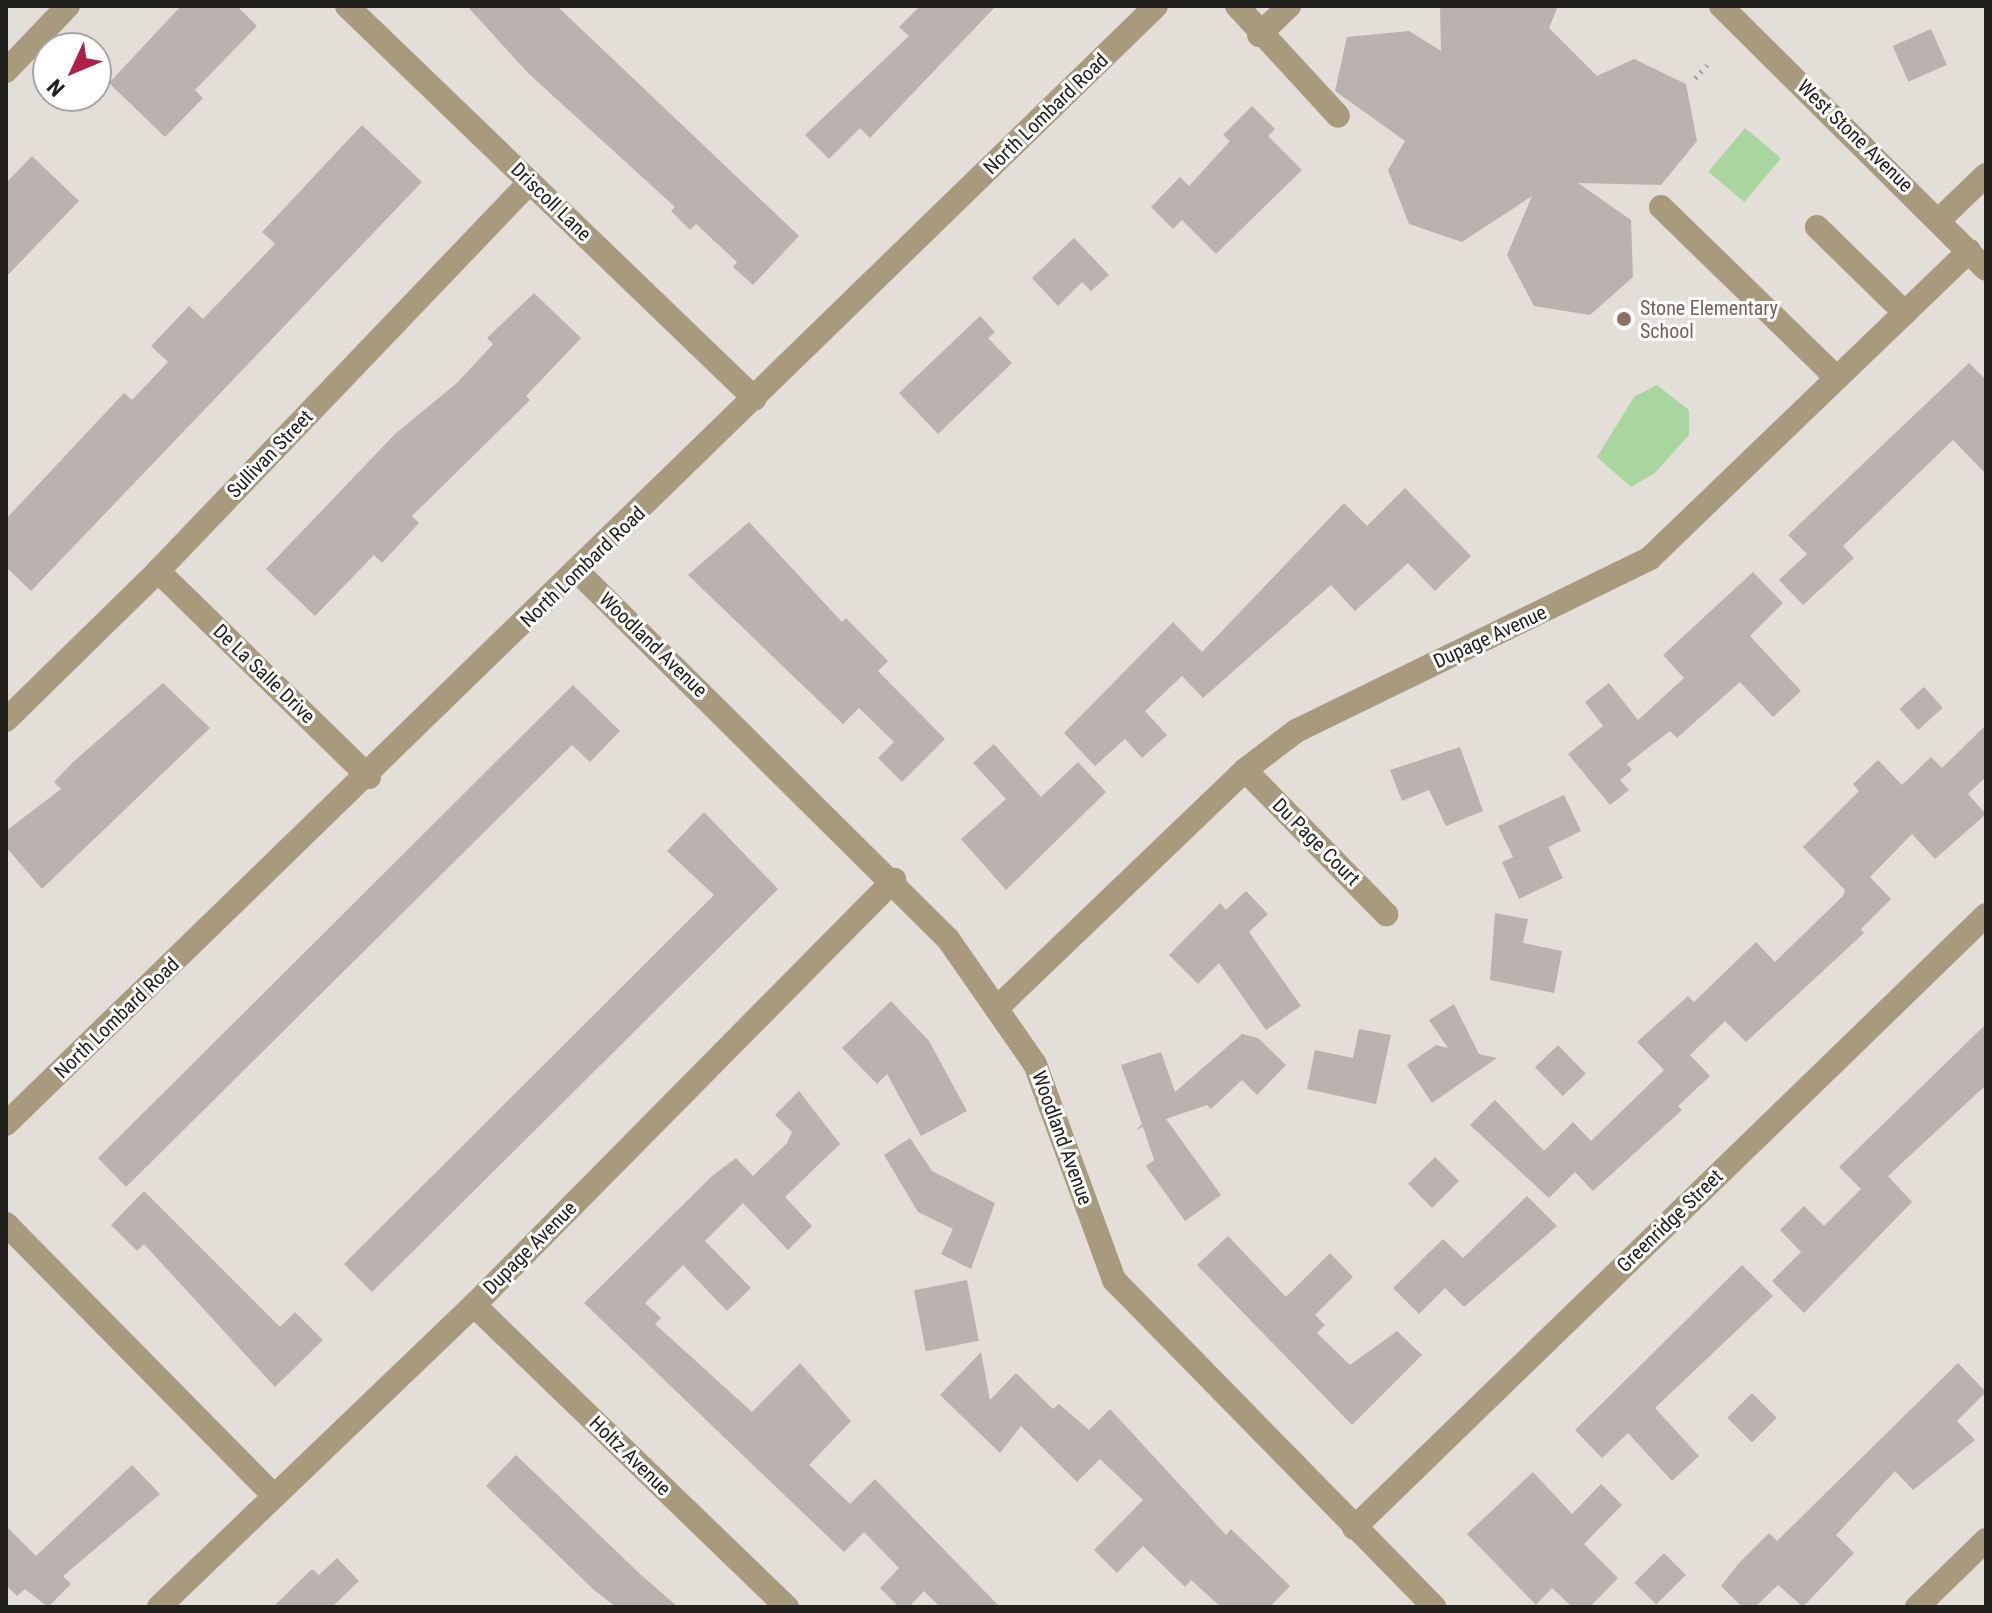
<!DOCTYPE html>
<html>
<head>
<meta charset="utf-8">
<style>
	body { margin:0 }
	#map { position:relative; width:1992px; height:1613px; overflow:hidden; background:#e4ded9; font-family:"Roboto Condensed",sans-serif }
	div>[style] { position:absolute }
	.green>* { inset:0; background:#a9d69f; transform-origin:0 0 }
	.building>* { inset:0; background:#b9b2ae; transform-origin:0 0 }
	.path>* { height:5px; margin-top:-2.5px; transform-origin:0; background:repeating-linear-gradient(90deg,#a4a09b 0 2px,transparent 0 8px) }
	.minor>* { height:24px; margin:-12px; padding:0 12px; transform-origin:12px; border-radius:12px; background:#a89b7d }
	.dots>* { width:22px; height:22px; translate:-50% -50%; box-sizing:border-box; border:4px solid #fff; border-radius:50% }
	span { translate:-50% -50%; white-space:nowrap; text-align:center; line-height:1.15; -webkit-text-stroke:6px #fff; paint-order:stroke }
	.street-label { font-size:20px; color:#21201d }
	.education-label { font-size:20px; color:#785e54 }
	.left { translate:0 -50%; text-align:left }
	.frame { position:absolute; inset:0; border:8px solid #21201d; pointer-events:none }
	.north { position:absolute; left:32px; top:32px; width:80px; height:80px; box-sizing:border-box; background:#fff; border:2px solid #a6a6a5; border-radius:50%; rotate:226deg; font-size:22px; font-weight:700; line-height:32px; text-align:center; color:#21201d }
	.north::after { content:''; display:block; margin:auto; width:28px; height:36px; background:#b01e4a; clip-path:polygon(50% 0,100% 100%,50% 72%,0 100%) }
</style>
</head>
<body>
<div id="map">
	<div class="green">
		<div style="left:1745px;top:128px;width:47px;height:57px;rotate:40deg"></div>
		<div style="clip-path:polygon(1657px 385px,1689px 410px,1689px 435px,1655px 473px,1631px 487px,1597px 457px,1634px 397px)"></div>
	</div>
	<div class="building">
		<div style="clip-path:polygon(181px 6px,237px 6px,257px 26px,195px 90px,203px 98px,165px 137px,109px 83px)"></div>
		<div style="clip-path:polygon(467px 6px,557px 6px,799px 236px,753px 285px,733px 267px,737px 262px,696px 224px,690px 230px,671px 211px,675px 207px,528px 73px)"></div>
		<div style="clip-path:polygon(920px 6px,996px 6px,870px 138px,860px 128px,829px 159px,805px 135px,909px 36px,899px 27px)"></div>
		<div style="clip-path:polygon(1440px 6px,1558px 6px,1549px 28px,1597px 76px,1634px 59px,1686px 84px,1697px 141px,1661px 185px,1578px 183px,1631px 220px,1633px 277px,1590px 315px,1534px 306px,1507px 255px,1532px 196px,1462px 242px,1409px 224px,1388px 170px,1405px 141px,1335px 91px,1347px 37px,1409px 31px,1441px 51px)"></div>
		<div style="left:1931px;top:29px;width:39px;height:42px;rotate:66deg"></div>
		<div style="clip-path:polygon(1252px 106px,1275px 129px,1268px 136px,1302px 170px,1216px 254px,1182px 220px,1173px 229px,1151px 207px,1180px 177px,1189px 186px,1230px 141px,1223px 135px)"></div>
		<div style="clip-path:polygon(362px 125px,422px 182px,31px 591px,6px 567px,6px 519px,124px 393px,132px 400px,168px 362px,151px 346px,189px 306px,203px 319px,275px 244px,262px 232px)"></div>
		<div style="clip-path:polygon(32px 156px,79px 201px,6px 277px,6px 183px)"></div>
		<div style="clip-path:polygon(1074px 238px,1109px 275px,1091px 291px,1082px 282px,1058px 306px,1032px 278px)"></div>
		<div style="clip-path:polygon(534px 293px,581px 338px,526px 396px,530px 400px,412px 516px,419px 523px,382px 563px,374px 555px,315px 616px,266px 569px,395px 434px,457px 383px,493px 344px,487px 338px)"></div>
		<div style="clip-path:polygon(980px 316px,995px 332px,988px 338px,1012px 363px,938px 434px,899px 393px)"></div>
		<div style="clip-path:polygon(1969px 363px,1986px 380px,1986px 474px,1953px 440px,1843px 546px,1854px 558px,1803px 605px,1779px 580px,1807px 554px,1788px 535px)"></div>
		<div style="clip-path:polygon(1405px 488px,1471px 556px,1435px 591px,1408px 563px,1355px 611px,1331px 585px,1203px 698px,1182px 676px,1145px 711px,1167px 735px,1142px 758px,1125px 739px,1095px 766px,1064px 733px,1173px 622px,1202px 652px,1344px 503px,1367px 526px)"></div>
		<div style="clip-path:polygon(749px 522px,842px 622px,846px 618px,888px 661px,878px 671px,945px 739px,902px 782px,878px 758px,894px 742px,859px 708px,843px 724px,688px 575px)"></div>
		<div style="clip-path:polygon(1753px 572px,1783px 603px,1750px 636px,1801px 691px,1773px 717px,1740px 682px,1677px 738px,1670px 731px,1627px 764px,1632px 770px,1620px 780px,1629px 790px,1610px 805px,1568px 754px,1603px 726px,1585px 702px,1609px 683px,1638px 720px,1684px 678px,1663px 655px)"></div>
		<div style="clip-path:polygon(163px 683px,210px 728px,42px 889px,6px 847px,6px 831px,61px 789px,54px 782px,72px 763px)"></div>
		<div style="clip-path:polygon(573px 685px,620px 731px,590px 762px,572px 745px,126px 1187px,98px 1158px)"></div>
		<div style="left:1924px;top:687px;width:28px;height:33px;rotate:48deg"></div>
		<div style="clip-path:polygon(1986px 725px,1986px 777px,1968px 794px,1986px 814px,1935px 859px,1912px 834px,1870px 877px,1891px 899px,1861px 929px,1864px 933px,1746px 1042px,1725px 1021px,1690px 1055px,1710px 1076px,1678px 1106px,1682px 1110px,1593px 1191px,1575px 1172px,1549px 1198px,1470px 1125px,1495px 1100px,1544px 1151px,1573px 1122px,1591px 1141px,1664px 1070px,1637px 1042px,1688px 996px,1694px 1002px,1756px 942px,1775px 962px,1843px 896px,1845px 890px,1803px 847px,1859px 791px,1853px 784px,1878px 760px,1902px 785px,1931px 757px,1942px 768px)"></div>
		<div style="clip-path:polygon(994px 744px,1041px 797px,1078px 762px,1106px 792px,1006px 890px,961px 839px,1006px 799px,973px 763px)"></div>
		<div style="clip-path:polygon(1460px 747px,1483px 811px,1446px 826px,1429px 790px,1402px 801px,1390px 770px)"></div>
		<div style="clip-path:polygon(1564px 795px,1581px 831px,1548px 847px,1563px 878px,1519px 899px,1502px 862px,1513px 857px,1498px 826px)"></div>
		<div style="clip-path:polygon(704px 812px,778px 889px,372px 1292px,344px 1264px,714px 895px,667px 851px)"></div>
		<div style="clip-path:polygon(1246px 891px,1268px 914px,1249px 932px,1301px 1006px,1266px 1030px,1219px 963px,1198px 984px,1169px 955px,1220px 903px,1226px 910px)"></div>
		<div style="clip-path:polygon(1495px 913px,1528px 919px,1523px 943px,1562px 951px,1554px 993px,1490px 980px)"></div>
		<div style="clip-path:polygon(891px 1001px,929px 1041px,967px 1111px,921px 1136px,887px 1074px,877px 1084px,842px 1048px)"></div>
		<div style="clip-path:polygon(1454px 1004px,1479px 1054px,1497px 1058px,1432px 1103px,1407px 1065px,1436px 1045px,1448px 1048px,1429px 1020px)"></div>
		<div style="clip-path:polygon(1986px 1024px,1986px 1085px,1888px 1176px,1912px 1202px,1804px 1313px,1772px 1281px,1801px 1252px,1780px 1230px,1804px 1206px,1824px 1226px,1861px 1189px,1839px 1167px)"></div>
		<div style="clip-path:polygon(1359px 1029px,1391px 1035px,1376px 1104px,1307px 1089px,1315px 1050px,1353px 1058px)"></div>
		<div style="clip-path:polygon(1242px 1034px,1258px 1038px,1286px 1065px,1257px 1095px,1242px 1080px,1211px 1109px,1207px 1105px,1166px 1119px,1221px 1195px,1185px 1221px,1146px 1166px,1154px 1160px,1143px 1127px,1136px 1130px,1142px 1124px,1121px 1065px,1161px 1052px,1175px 1092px)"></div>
		<div style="left:1558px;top:1045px;width:40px;height:32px;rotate:46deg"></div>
		<div style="clip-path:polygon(799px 1091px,840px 1144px,785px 1197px,812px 1226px,788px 1250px,743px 1203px,705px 1241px,751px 1288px,727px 1311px,683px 1265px,645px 1303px,661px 1318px,655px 1324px,752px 1412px,800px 1363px,851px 1421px,809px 1465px,850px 1504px,875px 1479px,1000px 1607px,940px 1607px,924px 1591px,909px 1607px,899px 1607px,880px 1588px,899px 1568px,864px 1532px,844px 1552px,584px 1303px,712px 1176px,736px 1158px,753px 1176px,787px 1143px,792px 1132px,775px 1115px)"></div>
		<div style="clip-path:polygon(910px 1138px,932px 1171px,995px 1203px,971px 1269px,941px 1254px,953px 1229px,918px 1212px,884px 1155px)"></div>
		<div style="left:1435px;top:1157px;width:34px;height:38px;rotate:45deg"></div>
		<div style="clip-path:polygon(144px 1191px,280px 1327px,295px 1312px,323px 1340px,275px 1387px,144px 1244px,137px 1251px,111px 1225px)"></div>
		<div style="clip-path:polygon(1527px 1196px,1557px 1226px,1464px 1307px,1445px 1288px,1419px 1314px,1393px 1288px,1443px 1239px,1463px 1258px)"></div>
		<div style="clip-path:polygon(1228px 1236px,1286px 1297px,1330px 1253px,1353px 1277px,1315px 1315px,1325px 1325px,1317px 1333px,1350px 1365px,1397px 1331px,1422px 1355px,1352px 1425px,1197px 1265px)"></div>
		<div style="clip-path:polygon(1742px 1265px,1773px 1296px,1655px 1408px,1699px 1456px,1672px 1481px,1628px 1433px,1602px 1458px,1575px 1430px)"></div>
		<div style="left:967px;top:1280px;width:62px;height:54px;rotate:79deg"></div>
		<div style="clip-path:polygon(981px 1352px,990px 1400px,1016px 1373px,1053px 1409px,1059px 1404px,1089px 1430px,1110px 1409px,1226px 1535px,1231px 1529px,1290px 1586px,1270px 1607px,1221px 1607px,1191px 1580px,1185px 1587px,1143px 1546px,1117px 1573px,1094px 1550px,1143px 1500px,1100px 1459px,1077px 1482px,1021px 1426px,1000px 1453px,940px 1395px)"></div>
		<div style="clip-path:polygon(1958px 1363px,1986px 1392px,1957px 1421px,1975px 1440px,1913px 1490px,1895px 1471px,1836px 1535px,1854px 1553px,1803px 1607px,1778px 1585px,1755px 1607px,1742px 1607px,1721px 1586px,1739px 1563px,1769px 1533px,1777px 1541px)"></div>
		<div style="left:1752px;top:1393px;width:35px;height:35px;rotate:45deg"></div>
		<div style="clip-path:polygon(516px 1455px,640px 1574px,678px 1607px,616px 1607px,594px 1590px,486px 1486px)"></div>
		<div style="clip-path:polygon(132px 1465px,160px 1494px,63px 1576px,71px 1584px,48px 1607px,25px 1589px,17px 1596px,6px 1585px,6px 1526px,36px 1556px)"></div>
		<div style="clip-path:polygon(1533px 1472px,1572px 1514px,1601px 1484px,1622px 1505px,1584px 1544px,1618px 1578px,1590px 1607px,1572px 1607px,1552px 1588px,1536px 1605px,1467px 1534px)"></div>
		<div style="left:1664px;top:1553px;width:31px;height:42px;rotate:45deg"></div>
		<div style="clip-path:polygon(337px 1558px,359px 1581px,332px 1607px,273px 1607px,312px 1569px,319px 1575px)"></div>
	</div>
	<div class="path">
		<div style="left:1695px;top:78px;width:21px;rotate:-47deg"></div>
	</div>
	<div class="minor">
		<div style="left:347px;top:6px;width:566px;rotate:43.93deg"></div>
		<div style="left:1237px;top:6px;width:149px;rotate:47.4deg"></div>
		<div style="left:1721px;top:6px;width:373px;rotate:44.8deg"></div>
		<div style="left:1259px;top:35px;width:42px;rotate:-44deg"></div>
		<div style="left:6px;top:71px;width:90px;rotate:-46.4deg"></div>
		<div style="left:1661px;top:207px;width:245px;rotate:44.2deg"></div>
		<div style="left:1939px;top:220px;width:65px;rotate:-43.8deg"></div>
		<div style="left:1817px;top:227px;width:123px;rotate:44.3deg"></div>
		<div style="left:158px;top:571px;width:295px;rotate:44.3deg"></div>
		<div style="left:578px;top:572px;width:521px;rotate:44.77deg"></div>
		<div style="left:948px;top:939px;width:152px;rotate:55.2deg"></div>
		<div style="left:1035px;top:1064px;width:230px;rotate:69.9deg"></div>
		<div style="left:1114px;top:1280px;width:458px;rotate:45.6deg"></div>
		<div style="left:6px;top:720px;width:213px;rotate:-44.4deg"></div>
		<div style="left:158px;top:571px;width:538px;rotate:-46.28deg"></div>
		<div style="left:1245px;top:770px;width:202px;rotate:45.6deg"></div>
		<div style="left:999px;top:1006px;width:341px;rotate:-43.8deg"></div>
		<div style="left:1245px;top:770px;width:64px;rotate:-37.4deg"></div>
		<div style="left:1296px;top:731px;width:394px;rotate:-26deg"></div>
		<div style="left:1650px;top:558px;width:443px;rotate:-43.9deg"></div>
		<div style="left:6px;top:1124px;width:1604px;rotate:-44.19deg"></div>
		<div style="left:6px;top:1224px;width:380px;rotate:45.4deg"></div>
		<div style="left:474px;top:1305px;width:435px;rotate:44deg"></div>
		<div style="left:1354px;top:1528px;width:880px;rotate:-44.13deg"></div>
		<div style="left:159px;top:1607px;width:436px;rotate:-43.8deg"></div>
		<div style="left:474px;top:1305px;width:598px;rotate:-45.34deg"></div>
		<div style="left:1917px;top:1607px;width:96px;rotate:-44.2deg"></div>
	</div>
	<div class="dots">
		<div style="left:1624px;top:319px;background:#8d6e63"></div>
	</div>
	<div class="street-label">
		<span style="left:1046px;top:114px;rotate:-44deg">North Lombard Road</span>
		<span style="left:1855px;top:136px;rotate:44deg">West Stone Avenue</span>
		<span style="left:551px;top:202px;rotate:44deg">Driscoll Lane</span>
		<span style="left:270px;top:454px;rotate:-46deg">Sullivan Street</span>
		<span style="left:583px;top:567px;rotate:-44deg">North Lombard Road</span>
		<span style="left:1490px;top:637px;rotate:-25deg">Dupage Avenue</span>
		<span style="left:653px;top:645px;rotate:44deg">Woodland Avenue</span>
		<span style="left:264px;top:674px;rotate:44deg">De La Salle Drive</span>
		<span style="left:1316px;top:842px;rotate:45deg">Du Page Court</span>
		<span style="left:117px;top:1018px;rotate:-44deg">North Lombard Road</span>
		<span style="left:1062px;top:1138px;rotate:70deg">Woodland Avenue</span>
		<span style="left:1670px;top:1221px;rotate:-44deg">Greenridge Street</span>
		<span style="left:530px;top:1248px;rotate:-45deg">Dupage Avenue</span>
		<span style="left:630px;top:1456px;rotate:44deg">Holtz Avenue</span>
	</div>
	<div class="education-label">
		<span class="left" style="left:1640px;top:320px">Stone Elementary<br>School</span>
	</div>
	<div class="frame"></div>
	<div class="north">N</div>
</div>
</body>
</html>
